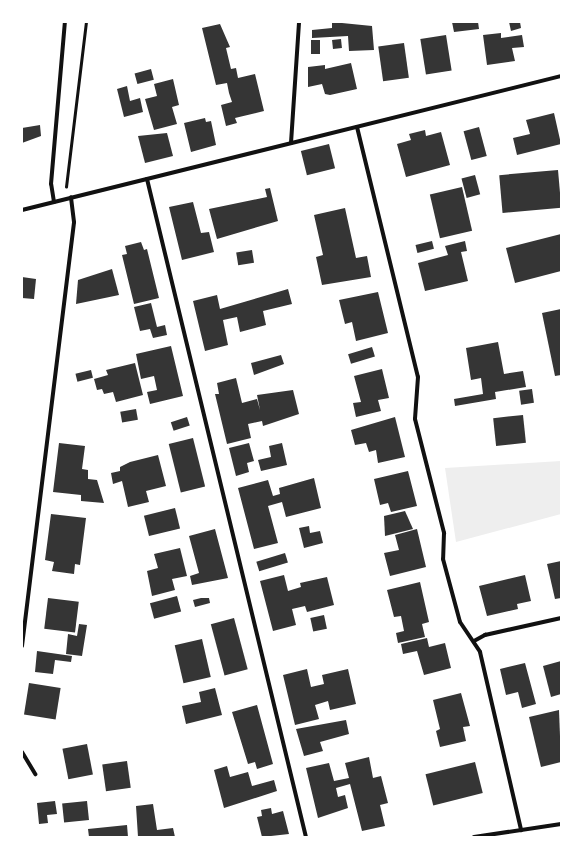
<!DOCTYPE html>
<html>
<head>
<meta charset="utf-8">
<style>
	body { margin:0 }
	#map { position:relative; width:583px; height:859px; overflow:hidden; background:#fff; font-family:Literata,serif }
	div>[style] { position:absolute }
	.green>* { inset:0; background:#eee }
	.building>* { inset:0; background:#353535; transform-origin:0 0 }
	.path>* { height:2.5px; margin:-1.25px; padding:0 1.25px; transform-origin:1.25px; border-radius:1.25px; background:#111 }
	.minor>* { height:4px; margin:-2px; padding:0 2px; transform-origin:2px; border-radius:2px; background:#111 }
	span { translate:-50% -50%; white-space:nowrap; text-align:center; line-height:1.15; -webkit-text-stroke:4px #fff; paint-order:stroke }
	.frame { position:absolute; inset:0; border:23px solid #fff; pointer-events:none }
</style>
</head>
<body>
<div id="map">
	<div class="green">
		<div style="clip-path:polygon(561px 461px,561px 514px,456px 542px,445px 468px)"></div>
	</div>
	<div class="building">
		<div style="clip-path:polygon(332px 22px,372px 26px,374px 50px,349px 51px,348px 36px,312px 38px,312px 30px,332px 28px)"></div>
		<div style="clip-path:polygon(452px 22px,478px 22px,479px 29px,454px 32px)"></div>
		<div style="clip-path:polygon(509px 22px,520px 22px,521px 28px,511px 31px)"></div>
		<div style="clip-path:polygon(220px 24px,230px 47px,226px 48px,231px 69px,236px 68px,238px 78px,255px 74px,264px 111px,235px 118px,237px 123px,226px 126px,221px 105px,232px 102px,229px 93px,227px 83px,216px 85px,202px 28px)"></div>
		<div style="clip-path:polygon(501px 33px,501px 38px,522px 35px,524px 47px,512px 48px,515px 61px,487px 65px,483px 35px)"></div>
		<div style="left:446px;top:35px;width:36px;height:26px;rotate:81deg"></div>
		<div style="left:341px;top:39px;width:9px;height:9px;rotate:84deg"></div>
		<div style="left:311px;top:40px;width:9px;height:14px"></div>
		<div style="left:404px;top:43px;width:35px;height:26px;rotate:82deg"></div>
		<div style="clip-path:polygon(351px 63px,357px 89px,330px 95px,325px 94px,322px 84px,308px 87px,308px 67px,325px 65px,325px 69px)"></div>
		<div style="left:151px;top:69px;width:11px;height:17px;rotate:75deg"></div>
		<div style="clip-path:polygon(173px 79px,179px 105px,172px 107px,177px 124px,154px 130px,145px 99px,157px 96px,154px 84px)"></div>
		<div style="clip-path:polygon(127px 86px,130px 101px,140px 98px,143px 112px,124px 117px,117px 89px)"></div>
		<div style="clip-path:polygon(554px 113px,561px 144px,517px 155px,513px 138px,530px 134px,526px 120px)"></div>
		<div style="clip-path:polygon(205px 118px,206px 122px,211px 121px,216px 145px,191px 152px,184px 123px)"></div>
		<div style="clip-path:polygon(40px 125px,41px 136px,22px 143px,22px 128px)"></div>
		<div style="left:479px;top:127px;width:30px;height:16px;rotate:75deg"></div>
		<div style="clip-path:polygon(425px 130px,426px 136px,441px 132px,450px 165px,406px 177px,397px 144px,411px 140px,409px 134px)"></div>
		<div style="clip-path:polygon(167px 133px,173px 156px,145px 163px,138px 136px)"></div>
		<div style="left:329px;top:144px;width:25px;height:29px;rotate:76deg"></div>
		<div style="left:558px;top:170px;width:38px;height:59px;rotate:85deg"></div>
		<div style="left:475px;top:175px;width:20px;height:14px;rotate:75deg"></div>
		<div style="left:462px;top:187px;width:45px;height:33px;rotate:77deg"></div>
		<div style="clip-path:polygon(270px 188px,278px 221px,217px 239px,209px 209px,267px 197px,265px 189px)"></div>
		<div style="clip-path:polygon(193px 202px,201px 233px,209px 232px,214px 252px,182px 260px,169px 207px)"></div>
		<div style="clip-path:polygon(345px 208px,356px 258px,367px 256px,371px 277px,322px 285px,316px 257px,323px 255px,314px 215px)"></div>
		<div style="clip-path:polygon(561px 234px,561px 271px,515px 283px,506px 248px)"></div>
		<div style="left:432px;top:241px;width:8px;height:17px;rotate:76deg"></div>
		<div style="clip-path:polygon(465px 241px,467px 251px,461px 252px,468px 281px,425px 291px,418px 263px,448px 255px,445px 246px)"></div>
		<div style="clip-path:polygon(141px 242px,144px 250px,147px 249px,159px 298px,134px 304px,122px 255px,127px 254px,125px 246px)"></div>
		<div style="left:252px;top:250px;width:13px;height:16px;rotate:81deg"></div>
		<div style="clip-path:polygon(112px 269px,119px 295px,76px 304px,78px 280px)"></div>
		<div style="clip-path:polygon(22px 277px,36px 279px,34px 299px,22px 298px)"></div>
		<div style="clip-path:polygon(288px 289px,292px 304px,263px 311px,266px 325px,240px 332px,237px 317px,223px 320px,228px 345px,205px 351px,193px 301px,217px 295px,220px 309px)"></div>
		<div style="clip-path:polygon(378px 292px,388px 333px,356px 341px,352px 322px,345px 324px,339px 300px)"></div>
		<div style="clip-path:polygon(151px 303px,157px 327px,165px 325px,167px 335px,153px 338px,150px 329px,140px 331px,134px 307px)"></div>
		<div style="clip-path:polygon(561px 309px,561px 375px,555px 376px,542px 313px)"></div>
		<div style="clip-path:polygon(498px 342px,504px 374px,523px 371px,526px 387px,495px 392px,496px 399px,455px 406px,454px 399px,483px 394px,481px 378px,471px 380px,466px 348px)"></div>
		<div style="clip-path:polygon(171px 346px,183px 396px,150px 404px,147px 392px,157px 390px,154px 376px,141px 379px,136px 354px)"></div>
		<div style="left:372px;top:347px;width:10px;height:25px;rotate:73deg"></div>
		<div style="clip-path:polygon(281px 355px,284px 364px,254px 375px,251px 363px)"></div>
		<div style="clip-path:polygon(135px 363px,143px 395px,116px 402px,113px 392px,104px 394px,102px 389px,97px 390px,94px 379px,108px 375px,106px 370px)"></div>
		<div style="clip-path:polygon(382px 369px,389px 398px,378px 400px,381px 411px,356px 417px,353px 403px,361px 402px,354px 376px)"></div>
		<div style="left:91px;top:370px;width:8px;height:16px;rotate:76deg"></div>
		<div style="clip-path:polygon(236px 378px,242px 403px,257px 399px,260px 410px,257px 395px,293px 390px,299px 414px,263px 426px,262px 421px,248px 424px,251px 438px,227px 444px,215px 394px,219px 394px,217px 383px)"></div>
		<div style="left:532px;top:389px;width:14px;height:13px;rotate:82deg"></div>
		<div style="left:136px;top:409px;width:11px;height:16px;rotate:80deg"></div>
		<div style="left:523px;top:415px;width:28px;height:30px;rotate:84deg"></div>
		<div style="left:187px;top:417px;width:9px;height:17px;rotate:72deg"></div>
		<div style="clip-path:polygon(395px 417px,405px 457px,378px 463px,376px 450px,369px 452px,366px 443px,355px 445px,351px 430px)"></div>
		<div style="left:193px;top:438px;width:50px;height:25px;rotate:76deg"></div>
		<div style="clip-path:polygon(59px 443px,85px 446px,82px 469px,88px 470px,88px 479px,97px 480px,104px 503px,81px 501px,81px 495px,53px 492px)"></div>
		<div style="clip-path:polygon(249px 443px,254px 461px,247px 463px,249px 472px,236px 476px,229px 448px)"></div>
		<div style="clip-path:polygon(282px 443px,287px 465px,261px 471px,258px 460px,271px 457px,269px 446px)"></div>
		<div style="clip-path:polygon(158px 455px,166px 486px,146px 491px,149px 502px,128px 507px,122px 481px,113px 484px,111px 473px,120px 471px,120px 467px,130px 462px)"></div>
		<div style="clip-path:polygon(408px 471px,417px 506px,391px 512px,388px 503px,380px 505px,374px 479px)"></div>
		<div style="clip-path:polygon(314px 478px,321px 508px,286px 517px,282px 502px,268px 506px,278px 543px,254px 549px,238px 488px,268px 480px,273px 496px,280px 494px,279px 488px)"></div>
		<div style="left:175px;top:508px;width:21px;height:32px;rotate:76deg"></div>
		<div style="clip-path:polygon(405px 511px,413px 529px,385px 536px,384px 516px)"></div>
		<div style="clip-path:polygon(51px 514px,86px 518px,80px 565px,75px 564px,74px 574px,52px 571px,54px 562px,45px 560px)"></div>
		<div style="clip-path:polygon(309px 526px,310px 533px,320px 531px,323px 543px,304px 548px,299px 528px)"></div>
		<div style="clip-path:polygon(215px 529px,228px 578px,192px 585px,190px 576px,199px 573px,189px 536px)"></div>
		<div style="clip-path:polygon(417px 529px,426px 567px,390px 576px,384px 553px,399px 550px,395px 535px)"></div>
		<div style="clip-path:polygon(180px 548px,187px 576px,172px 579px,175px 590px,152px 596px,147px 571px,158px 568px,154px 554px)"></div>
		<div style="left:285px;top:553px;width:10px;height:30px;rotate:73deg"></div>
		<div style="clip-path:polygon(561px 561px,561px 598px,555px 599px,547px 564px)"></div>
		<div style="clip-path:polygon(284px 575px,288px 591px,301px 587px,300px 583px,327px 577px,334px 605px,307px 612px,305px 606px,292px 609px,296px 625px,273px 631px,260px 581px)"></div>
		<div style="clip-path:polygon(525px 575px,531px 601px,517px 604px,518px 609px,487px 616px,479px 586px)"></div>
		<div style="clip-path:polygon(420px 582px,429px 622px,422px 624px,425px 637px,398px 643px,396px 633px,404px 631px,401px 616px,394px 617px,387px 590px)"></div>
		<div style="left:177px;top:596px;width:16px;height:28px;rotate:75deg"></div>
		<div style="left:48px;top:598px;width:31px;height:31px;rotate:7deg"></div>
		<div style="clip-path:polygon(201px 598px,209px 598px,210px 603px,195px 607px,193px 600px)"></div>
		<div style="left:324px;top:615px;width:14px;height:14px;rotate:78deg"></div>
		<div style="left:234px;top:618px;width:53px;height:24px;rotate:75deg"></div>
		<div style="clip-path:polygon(79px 624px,87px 625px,82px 656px,66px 654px,68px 634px,77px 636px)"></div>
		<div style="clip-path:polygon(427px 638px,429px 647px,445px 643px,451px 668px,424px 675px,417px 651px,403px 654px,401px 644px)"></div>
		<div style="left:202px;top:639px;width:39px;height:28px;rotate:77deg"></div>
		<div style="clip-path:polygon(37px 651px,72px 656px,71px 662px,55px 660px,53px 674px,35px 672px)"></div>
		<div style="clip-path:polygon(561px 661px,561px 694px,551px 697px,543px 666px)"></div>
		<div style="clip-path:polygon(525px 663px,536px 704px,522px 708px,518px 692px,506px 695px,500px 669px)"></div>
		<div style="clip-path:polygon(307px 669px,311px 687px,324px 684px,322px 675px,348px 669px,356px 704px,330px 710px,328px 701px,315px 705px,319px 719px,295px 725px,283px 675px)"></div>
		<div style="left:29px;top:683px;width:32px;height:32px;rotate:9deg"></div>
		<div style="clip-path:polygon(215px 688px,222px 715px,186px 724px,182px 706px,201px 702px,199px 692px)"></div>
		<div style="clip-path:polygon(461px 693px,470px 726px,463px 727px,466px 741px,440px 747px,436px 731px,440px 729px,433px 700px)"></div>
		<div style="clip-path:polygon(257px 705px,273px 764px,257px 769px,255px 762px,248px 764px,232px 712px)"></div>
		<div style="clip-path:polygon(559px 710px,561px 762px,541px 767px,529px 717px)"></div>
		<div style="clip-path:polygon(346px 720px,349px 734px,320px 742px,323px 751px,304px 756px,296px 729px)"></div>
		<div style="left:87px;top:744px;width:31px;height:25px;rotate:79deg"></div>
		<div style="clip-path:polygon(369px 757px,373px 778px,381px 776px,388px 803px,380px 805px,385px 826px,362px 831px,350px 784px,336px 788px,338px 797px,345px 795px,348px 808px,318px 818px,306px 768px,329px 763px,334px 781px,349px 778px,345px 763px)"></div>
		<div style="left:127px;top:761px;width:27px;height:25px;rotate:82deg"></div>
		<div style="left:475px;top:762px;width:32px;height:51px;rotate:76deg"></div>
		<div style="clip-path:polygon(227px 766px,230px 777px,248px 772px,252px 786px,274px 780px,277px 791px,224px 808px,214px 770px)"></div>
		<div style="clip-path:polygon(55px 801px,57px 814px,47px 815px,48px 823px,39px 824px,37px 803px)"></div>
		<div style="left:87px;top:801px;width:19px;height:25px;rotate:84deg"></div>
		<div style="clip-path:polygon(153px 804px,157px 830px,173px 828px,175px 837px,138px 837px,136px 806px)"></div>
		<div style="clip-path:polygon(271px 808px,272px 814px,283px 811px,289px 834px,262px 837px,257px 817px,262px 816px,261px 810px)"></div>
		<div style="clip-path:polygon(127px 825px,128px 837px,89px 837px,88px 829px)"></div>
	</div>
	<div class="path">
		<div style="left:66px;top:187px;width:166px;rotate:-83.1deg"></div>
	</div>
	<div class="minor">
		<div style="left:357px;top:127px;width:257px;rotate:76.3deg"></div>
		<div style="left:418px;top:377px;width:42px;rotate:94.1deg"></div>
		<div style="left:415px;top:419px;width:118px;rotate:75.7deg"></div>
		<div style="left:444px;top:533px;width:26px;rotate:92deg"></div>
		<div style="left:443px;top:559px;width:65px;rotate:74.9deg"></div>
		<div style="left:460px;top:622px;width:36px;rotate:56deg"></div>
		<div style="left:480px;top:652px;width:183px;rotate:77deg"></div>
		<div style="left:291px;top:143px;width:121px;rotate:-86.2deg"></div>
		<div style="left:147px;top:179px;width:677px;rotate:76.42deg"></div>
		<div style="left:54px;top:202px;width:18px;rotate:-99deg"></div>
		<div style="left:51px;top:184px;width:163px;rotate:-85.1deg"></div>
		<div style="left:22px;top:210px;width:555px;rotate:-13.96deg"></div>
		<div style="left:474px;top:641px;width:13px;rotate:-29deg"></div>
		<div style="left:485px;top:635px;width:78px;rotate:-12.6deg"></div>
		<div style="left:22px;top:646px;width:427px;rotate:-83deg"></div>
		<div style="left:74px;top:222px;width:25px;rotate:-97deg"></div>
		<div style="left:22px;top:752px;width:26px;rotate:59deg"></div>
		<div style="left:474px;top:837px;width:88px;rotate:-8.5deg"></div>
	</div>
	<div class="frame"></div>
</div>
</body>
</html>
